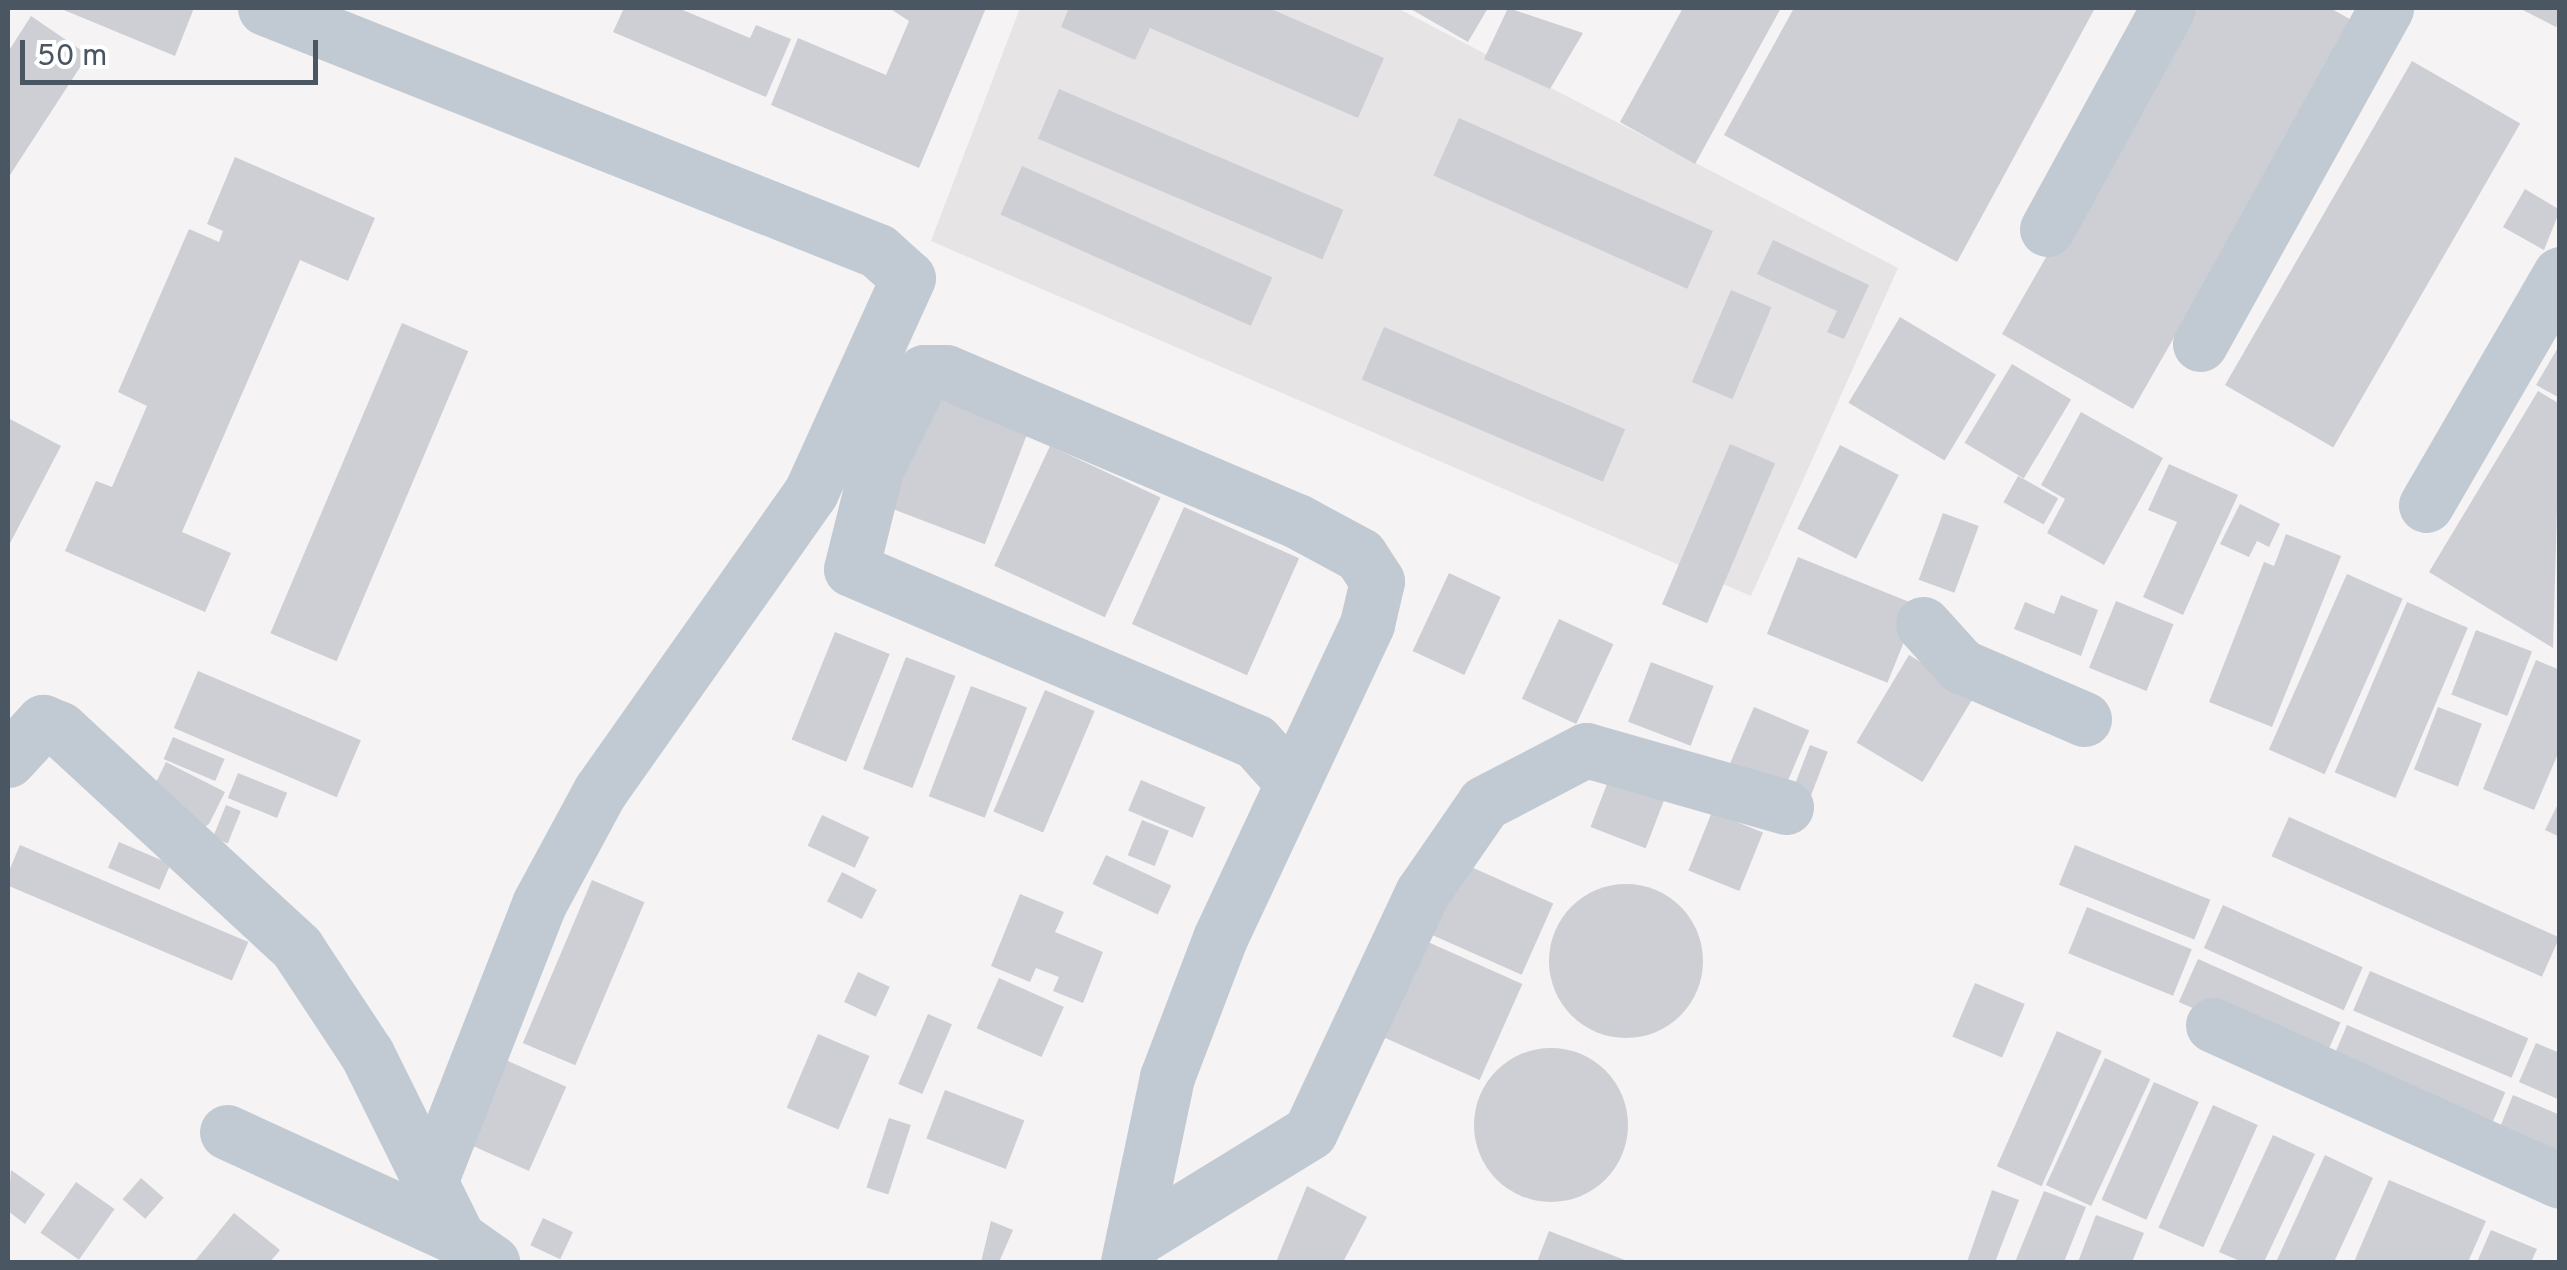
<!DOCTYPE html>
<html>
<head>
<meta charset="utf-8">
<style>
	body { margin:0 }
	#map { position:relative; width:2567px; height:1270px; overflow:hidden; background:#f5f3f3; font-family:Overpass,sans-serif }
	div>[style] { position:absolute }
	.education>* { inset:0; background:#e6e4e5 }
	.building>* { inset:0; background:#cdcfd5; transform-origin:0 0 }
	.round { border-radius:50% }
	.minor>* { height:55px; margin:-27.5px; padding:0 27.5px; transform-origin:27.5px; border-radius:27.5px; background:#c1cad2 }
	span { translate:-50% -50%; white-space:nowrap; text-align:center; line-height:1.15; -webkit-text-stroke:10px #fff; paint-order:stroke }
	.frame { position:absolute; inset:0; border:10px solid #4a5661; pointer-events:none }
	.scale { position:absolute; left:20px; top:40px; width:298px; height:45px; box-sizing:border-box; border:5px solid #4a5661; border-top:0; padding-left:12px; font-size:30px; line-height:35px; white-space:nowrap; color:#4a5661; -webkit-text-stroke:8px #fff; paint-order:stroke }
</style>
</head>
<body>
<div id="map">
	<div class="education">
		<div style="clip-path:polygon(1020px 8px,1397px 8px,1898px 268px,1751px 596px,931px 241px)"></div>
	</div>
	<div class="building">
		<div style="clip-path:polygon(59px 8px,194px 8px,175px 56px)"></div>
		<div style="clip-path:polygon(624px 8px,678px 8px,750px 38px,756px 25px,791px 39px,766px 97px,613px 32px)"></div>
		<div style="clip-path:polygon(889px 8px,986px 8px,919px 168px,771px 105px,798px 38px,886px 75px,909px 21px)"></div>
		<div style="clip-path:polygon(1069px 8px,1269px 8px,1384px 58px,1358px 118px,1150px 28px,1135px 60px,1061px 27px)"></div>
		<div style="clip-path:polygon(1409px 8px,1488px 8px,1468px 42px)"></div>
		<div style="clip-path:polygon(1508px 8px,1583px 33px,1550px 89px,1484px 59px)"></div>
		<div style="clip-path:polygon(1683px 8px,1781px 8px,1695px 164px,1620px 122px)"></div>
		<div style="clip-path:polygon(1794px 8px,2095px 8px,1957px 262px,1724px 135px)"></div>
		<div style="clip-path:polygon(2189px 8px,2330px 8px,2355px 22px,2133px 409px,2002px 334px)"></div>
		<div style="clip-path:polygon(2519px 8px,2560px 8px,2560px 20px,2556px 27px)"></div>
		<div style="clip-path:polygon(31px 16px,88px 55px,8px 178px,8px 52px)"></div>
		<div style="left:2412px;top:61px;width:125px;height:374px;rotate:30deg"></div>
		<div style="left:1059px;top:89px;width:309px;height:54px;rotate:23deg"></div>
		<div style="left:1459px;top:118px;width:278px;height:63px;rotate:24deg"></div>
		<div style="clip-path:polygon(235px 157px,375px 218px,348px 281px,300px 260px,182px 532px,231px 553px,205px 612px,65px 551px,96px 481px,112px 487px,147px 406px,118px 392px,189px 229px,219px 242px,223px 231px,207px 224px)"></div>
		<div style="left:1022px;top:166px;width:274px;height:53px;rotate:24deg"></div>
		<div style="clip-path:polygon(2525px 189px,2560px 210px,2544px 250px,2503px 227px)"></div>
		<div style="clip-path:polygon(1773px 240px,1869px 285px,1844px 339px,1827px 332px,1837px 311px,1757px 274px)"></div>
		<div style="left:1731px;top:290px;width:44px;height:100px;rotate:23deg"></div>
		<div style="left:1900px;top:317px;width:112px;height:100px;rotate:31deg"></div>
		<div style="left:402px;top:323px;width:72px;height:337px;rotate:23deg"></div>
		<div style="left:1384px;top:327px;width:262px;height:57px;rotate:23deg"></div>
		<div style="clip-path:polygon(2560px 344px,2560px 398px,2536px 385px)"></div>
		<div style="left:2012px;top:364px;width:69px;height:92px;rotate:31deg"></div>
		<div style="left:907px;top:387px;width:129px;height:119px;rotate:21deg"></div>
		<div style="clip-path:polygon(2538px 391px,2560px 404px,2553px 648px,2429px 572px)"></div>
		<div style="clip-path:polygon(2081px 412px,2163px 458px,2104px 565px,2047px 533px,2065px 499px,2041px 485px)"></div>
		<div style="clip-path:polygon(8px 418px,61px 446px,8px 547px)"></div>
		<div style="left:1730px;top:444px;width:49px;height:174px;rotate:23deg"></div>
		<div style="left:1840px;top:445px;width:66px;height:94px;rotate:27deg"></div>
		<div style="left:1050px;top:446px;width:122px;height:132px;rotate:25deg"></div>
		<div style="clip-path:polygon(2169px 464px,2238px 495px,2183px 615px,2143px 597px,2177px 522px,2148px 510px)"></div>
		<div style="left:2018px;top:476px;width:46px;height:30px;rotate:29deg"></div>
		<div style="clip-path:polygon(2240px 504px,2280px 524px,2269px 547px,2257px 541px,2249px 557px,2220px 544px)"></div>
		<div style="left:1184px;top:507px;width:126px;height:128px;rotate:24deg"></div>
		<div style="left:1943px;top:513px;width:38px;height:71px;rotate:20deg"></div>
		<div style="clip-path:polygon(2286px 534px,2341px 556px,2272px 727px,2209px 702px,2264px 562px,2274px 566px)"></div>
		<div style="left:1798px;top:557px;width:130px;height:83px;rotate:22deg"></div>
		<div style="left:1449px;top:573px;width:57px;height:86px;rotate:25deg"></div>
		<div style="left:2347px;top:574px;width:61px;height:192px;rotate:24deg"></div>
		<div style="clip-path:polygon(2061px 595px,2098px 610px,2081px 656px,2014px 629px,2025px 602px,2054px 614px)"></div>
		<div style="left:2116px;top:601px;width:62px;height:72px;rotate:22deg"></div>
		<div style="left:2407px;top:602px;width:66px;height:185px;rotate:23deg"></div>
		<div style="left:1559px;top:619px;width:60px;height:88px;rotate:25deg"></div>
		<div style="left:2476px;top:630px;width:60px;height:69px;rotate:21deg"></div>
		<div style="left:835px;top:632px;width:59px;height:116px;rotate:22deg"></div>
		<div style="left:1909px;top:655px;width:77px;height:102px;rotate:31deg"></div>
		<div style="left:906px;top:657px;width:53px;height:120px;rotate:21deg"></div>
		<div style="clip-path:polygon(2536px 660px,2560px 670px,2560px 749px,2534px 810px,2483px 789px)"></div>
		<div style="left:1651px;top:662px;width:67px;height:64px;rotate:21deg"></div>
		<div style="left:198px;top:671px;width:177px;height:62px;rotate:23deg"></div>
		<div style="left:971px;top:686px;width:60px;height:118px;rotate:21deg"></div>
		<div style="left:1045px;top:690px;width:54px;height:132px;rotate:23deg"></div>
		<div style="left:1754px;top:707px;width:60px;height:65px;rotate:23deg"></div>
		<div style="left:2438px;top:707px;width:47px;height:67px;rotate:21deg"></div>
		<div style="left:173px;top:737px;width:56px;height:24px;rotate:23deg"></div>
		<div style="left:1810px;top:745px;width:19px;height:47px;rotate:21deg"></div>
		<div style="clip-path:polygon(166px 762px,225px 792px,209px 824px,197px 831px,145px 805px)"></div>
		<div style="left:1612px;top:771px;width:59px;height:60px;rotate:21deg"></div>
		<div style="left:238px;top:773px;width:53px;height:27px;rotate:22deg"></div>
		<div style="left:1141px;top:780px;width:70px;height:33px;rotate:23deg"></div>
		<div style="clip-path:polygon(2560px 800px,2560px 837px,2545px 830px)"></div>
		<div style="left:226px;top:805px;width:16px;height:35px;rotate:22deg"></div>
		<div style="left:1712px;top:812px;width:55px;height:63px;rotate:22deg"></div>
		<div style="left:822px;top:815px;width:52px;height:34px;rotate:25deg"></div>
		<div style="left:2289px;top:817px;width:296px;height:43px;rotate:24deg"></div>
		<div style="left:1142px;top:820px;width:29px;height:38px;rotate:22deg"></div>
		<div style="left:119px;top:842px;width:56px;height:28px;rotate:23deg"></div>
		<div style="left:20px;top:845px;width:248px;height:42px;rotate:23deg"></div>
		<div style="left:2075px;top:845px;width:146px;height:43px;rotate:22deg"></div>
		<div style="left:1106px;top:855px;width:72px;height:32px;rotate:25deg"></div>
		<div style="left:1451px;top:858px;width:112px;height:78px;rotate:24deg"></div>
		<div style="left:842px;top:872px;width:39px;height:33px;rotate:27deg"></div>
		<div style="left:592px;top:880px;width:57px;height:177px;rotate:23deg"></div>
		<div class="round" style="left:1549px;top:884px;width:154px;height:154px"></div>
		<div style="clip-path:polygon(1020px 894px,1064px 912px,1055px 932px,1103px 952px,1083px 1003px,1053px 991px,1059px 977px,1036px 968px,1030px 982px,991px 966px)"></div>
		<div style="left:2223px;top:905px;width:153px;height:47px;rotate:24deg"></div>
		<div style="left:2087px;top:907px;width:113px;height:50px;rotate:22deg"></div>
		<div style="left:1410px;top:934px;width:123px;height:105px;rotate:24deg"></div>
		<div style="left:2198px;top:959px;width:156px;height:47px;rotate:24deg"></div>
		<div style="left:2370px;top:971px;width:172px;height:43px;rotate:23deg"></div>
		<div style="left:858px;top:972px;width:35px;height:33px;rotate:25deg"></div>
		<div style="left:999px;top:978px;width:71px;height:55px;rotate:24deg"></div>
		<div style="left:1975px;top:983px;width:54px;height:58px;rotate:23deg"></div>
		<div style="left:928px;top:1014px;width:26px;height:76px;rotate:23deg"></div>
		<div style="left:2347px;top:1025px;width:172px;height:44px;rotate:23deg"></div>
		<div style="left:2057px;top:1031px;width:49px;height:148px;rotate:24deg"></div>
		<div style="left:818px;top:1034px;width:56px;height:80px;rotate:23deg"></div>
		<div style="clip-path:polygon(2536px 1043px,2560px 1053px,2560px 1100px,2519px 1082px)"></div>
		<div class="round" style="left:1474px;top:1048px;width:154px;height:154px"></div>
		<div style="left:2105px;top:1058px;width:50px;height:140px;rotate:25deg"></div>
		<div style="left:506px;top:1060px;width:66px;height:92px;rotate:24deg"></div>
		<div style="left:2154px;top:1082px;width:49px;height:129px;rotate:24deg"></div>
		<div style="left:945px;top:1090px;width:85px;height:52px;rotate:21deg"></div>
		<div style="clip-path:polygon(2513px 1095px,2560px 1115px,2560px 1164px,2496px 1137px)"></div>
		<div style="left:2213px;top:1105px;width:49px;height:134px;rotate:24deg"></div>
		<div style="left:889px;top:1118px;width:23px;height:73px;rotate:18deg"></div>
		<div style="clip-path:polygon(2273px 1135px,2315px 1154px,2264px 1262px,2242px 1262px,2219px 1252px)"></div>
		<div style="clip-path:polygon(2325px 1155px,2373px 1178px,2334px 1262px,2276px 1262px)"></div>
		<div style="clip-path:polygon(11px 1170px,45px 1194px,25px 1224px,8px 1211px)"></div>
		<div style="left:141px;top:1178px;width:30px;height:28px;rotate:41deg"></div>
		<div style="clip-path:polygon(2389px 1180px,2486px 1221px,2468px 1262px,2354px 1262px)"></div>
		<div style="left:76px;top:1182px;width:47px;height:62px;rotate:35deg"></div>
		<div style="clip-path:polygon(1307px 1186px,1367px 1217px,1343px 1262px,1276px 1262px)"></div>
		<div style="clip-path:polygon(1992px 1190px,2019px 1200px,1995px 1262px,1967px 1262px)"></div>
		<div style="clip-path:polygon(2044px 1191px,2086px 1207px,2064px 1262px,2015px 1262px)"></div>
		<div style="clip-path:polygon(234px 1213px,280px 1250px,270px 1262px,194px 1262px)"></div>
		<div style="clip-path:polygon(2096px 1215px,2144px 1233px,2132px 1262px,2078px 1262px)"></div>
		<div style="left:543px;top:1218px;width:33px;height:30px;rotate:25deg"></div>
		<div style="clip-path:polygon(991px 1221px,1013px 1230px,999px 1262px,981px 1262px)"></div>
		<div style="clip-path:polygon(2491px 1230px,2537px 1249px,2531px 1262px,2477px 1262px)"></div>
		<div style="clip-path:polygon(1549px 1231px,1630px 1262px,1537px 1262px)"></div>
	</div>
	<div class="minor">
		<div style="left:265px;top:8px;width:659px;rotate:21.62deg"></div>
		<div style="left:878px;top:251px;width:40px;rotate:42deg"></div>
		<div style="left:908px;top:278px;width:235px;rotate:114.4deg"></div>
		<div style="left:811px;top:492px;width:366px;rotate:125.2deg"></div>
		<div style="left:600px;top:791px;width:128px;rotate:118.4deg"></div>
		<div style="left:539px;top:904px;width:301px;rotate:111.4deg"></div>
		<div style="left:2047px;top:229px;width:252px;rotate:-61.3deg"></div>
		<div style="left:2200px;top:344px;width:384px;rotate:-61deg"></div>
		<div style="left:2426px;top:505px;width:267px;rotate:-59.9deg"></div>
		<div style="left:1923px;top:624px;width:57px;rotate:47.9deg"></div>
		<div style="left:1961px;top:666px;width:134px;rotate:23.3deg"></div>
		<div style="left:8px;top:760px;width:52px;rotate:-47.4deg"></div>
		<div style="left:43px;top:722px;width:18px;rotate:22deg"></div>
		<div style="left:60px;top:729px;width:323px;rotate:42.7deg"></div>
		<div style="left:297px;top:948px;width:127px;rotate:56.6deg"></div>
		<div style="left:367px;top:1054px;width:205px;rotate:63.7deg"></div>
		<div style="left:458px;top:1238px;width:42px;rotate:35.2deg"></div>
		<div style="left:2213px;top:1025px;width:380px;rotate:24.2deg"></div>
		<div style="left:227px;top:1132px;width:254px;rotate:24.6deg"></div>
		<div style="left:1141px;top:1236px;width:198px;rotate:-31.6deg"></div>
		<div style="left:1310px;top:1132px;width:264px;rotate:-64.9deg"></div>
		<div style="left:1422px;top:893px;width:109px;rotate:-55.4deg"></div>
		<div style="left:1484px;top:803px;width:115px;rotate:-27.5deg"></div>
		<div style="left:1586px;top:750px;width:208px;rotate:15.9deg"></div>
		<div style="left:1128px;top:1262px;width:189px;rotate:-78.1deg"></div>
		<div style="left:1167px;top:1077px;width:149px;rotate:-69.1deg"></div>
		<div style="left:1220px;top:938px;width:347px;rotate:-64.9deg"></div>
		<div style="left:1367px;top:624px;width:44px;rotate:-76.9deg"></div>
		<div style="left:1377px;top:581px;width:31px;rotate:-123deg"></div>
		<div style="left:1360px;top:555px;width:72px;rotate:-151.6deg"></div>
		<div style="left:1297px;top:521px;width:381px;rotate:-157deg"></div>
		<div style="left:946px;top:372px;width:22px;rotate:180deg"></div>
		<div style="left:924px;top:372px;width:108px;rotate:116.3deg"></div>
		<div style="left:876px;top:469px;width:103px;rotate:104deg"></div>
		<div style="left:851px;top:569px;width:440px;rotate:23.1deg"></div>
		<div style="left:1256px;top:742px;width:52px;rotate:48.1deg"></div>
	</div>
	<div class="frame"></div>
	<div class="scale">50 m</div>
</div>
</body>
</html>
